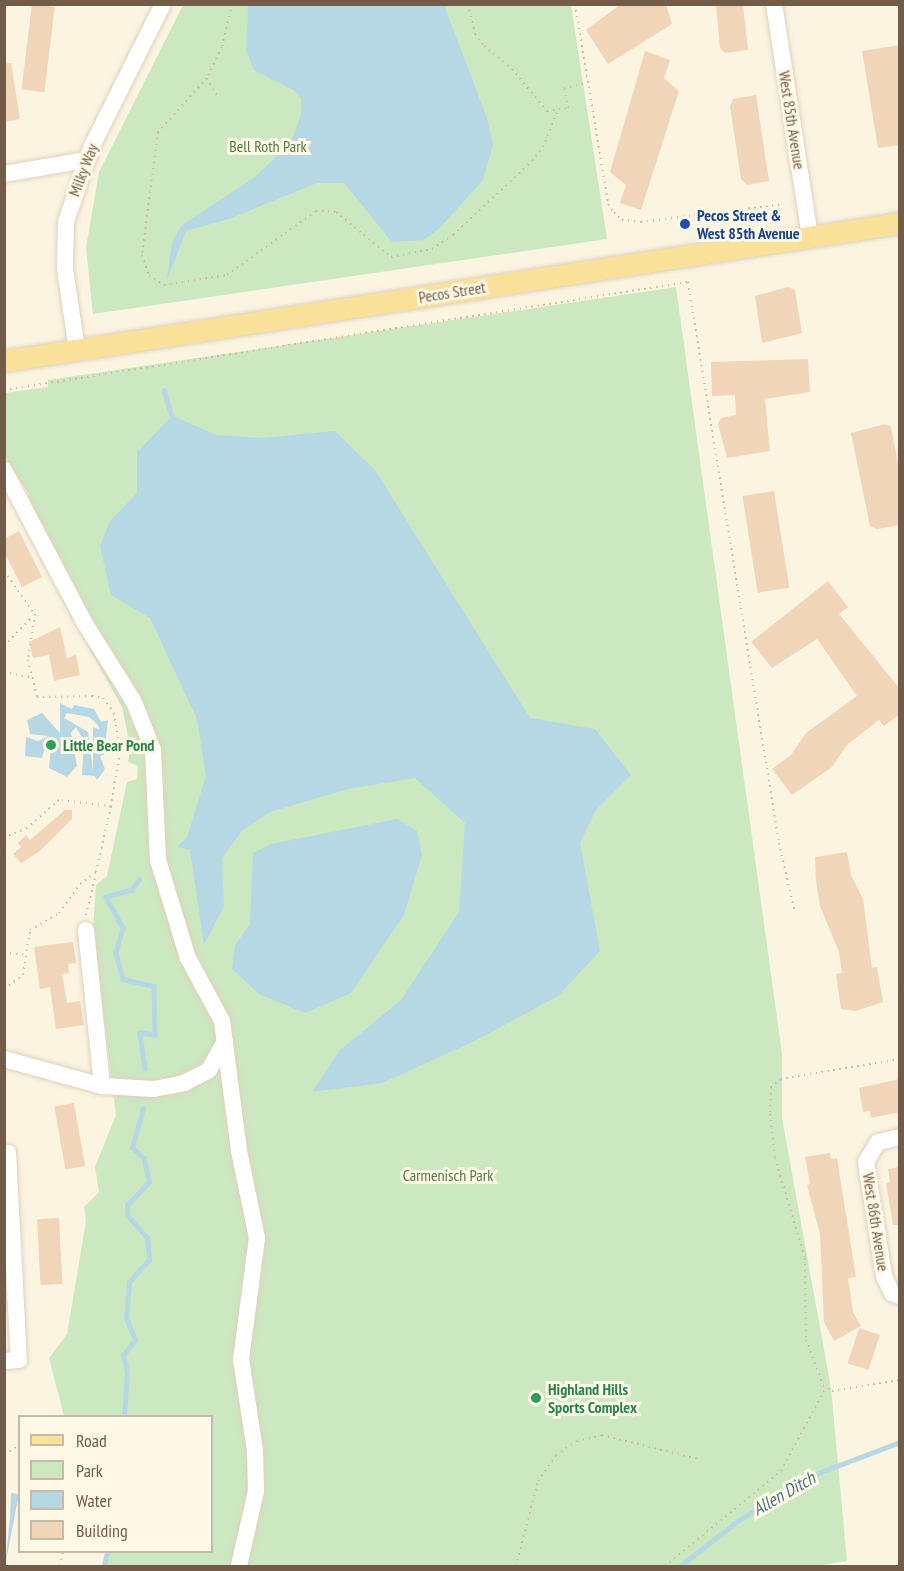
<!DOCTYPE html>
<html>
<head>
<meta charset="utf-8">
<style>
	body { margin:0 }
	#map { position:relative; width:904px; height:1571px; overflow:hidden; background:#fbf4e1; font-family:"PT Sans Narrow",sans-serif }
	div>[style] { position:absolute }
	.green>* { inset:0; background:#cce8c0 }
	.water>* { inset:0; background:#b6d8e4 }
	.stream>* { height:4.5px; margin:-2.25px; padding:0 2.25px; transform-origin:2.25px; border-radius:2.25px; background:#b6d8e4 }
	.building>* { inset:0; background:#f0d5b9; transform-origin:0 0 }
	.path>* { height:2px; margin-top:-1px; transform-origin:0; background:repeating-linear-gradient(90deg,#d5b99d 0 1.5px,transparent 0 6px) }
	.roads { filter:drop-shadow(0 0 2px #dfd1bd) drop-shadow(0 0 2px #dfd1bd) }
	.minor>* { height:16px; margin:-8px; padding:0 8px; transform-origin:8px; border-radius:8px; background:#fff }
	.major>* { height:21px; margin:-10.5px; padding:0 10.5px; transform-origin:10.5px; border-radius:10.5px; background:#f9e19a }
	.dots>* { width:16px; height:16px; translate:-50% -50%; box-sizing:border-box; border:3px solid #fff8e6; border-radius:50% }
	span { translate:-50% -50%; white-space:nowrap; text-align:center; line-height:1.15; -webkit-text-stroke:6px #fff8e6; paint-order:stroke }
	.street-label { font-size:16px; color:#725c49 }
	.park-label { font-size:16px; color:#4e7d43 }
	.transit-label { font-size:16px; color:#164399; font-weight:700 }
	.left { translate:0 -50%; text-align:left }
	.leisure-label { font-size:16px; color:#27864d; font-weight:700 }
	.water-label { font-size:18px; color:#46788b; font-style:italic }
	.frame { position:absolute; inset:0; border:6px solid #725c49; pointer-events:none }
	.legend { position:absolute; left:18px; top:1415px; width:195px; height:138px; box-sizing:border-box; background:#fff8e6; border:2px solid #c7baa7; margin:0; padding:8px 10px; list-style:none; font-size:18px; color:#725c49 }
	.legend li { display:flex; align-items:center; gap:12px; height:30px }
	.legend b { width:30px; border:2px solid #c7baa7 }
</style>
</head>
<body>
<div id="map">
	<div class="green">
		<div style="clip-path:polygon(183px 5px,571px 5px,607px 239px,93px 314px,86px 248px,99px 172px)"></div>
		<div style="clip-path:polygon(676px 287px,782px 1054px,782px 1118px,831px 1388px,847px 1561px,817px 1566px,104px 1566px,107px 1552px,212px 1552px,212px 1416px,64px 1416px,49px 1358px,67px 1334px,86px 1221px,84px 1207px,99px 1192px,95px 1167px,116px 1115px,93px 927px,96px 885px,107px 876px,127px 782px,137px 779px,138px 766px,128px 762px,130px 746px,122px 707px,59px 594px,28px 493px,5px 457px,5px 393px,48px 387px,48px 380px)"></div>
	</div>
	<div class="water">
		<div style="clip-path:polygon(248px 5px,444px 5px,487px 118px,493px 145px,483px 180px,439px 229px,423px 240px,392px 242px,344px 183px,317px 183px,229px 219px,186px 231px,167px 280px,172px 242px,182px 225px,255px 177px,291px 142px,301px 115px,301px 98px,294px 90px,254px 70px,246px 50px)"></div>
		<div style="clip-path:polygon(172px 416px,217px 435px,261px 438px,335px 431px,375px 470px,530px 718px,595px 729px,631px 775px,596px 810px,580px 843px,600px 951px,558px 996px,475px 1041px,382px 1083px,312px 1092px,340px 1050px,401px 1000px,459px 912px,465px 823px,415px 778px,348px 789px,270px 812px,242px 831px,222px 858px,224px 906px,204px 945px,190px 850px,177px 847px,187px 837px,206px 776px,197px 719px,150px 618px,111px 595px,100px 546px,110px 521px,137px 493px,137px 452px)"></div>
		<div style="clip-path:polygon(evenodd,60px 703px,72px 709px,74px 705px,94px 709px,101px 722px,108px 720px,104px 755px,100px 756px,105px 769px,97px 780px,95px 776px,82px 775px,84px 741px,76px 727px,71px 733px,77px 766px,67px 777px,49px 768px,51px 748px,45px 748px,42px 758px,25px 756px,26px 737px,38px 741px,48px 736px,30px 734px,27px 720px,42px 713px,60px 733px,60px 703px,67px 713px,89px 717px,98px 725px,99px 729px,93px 727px,93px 771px,88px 732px,64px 718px,67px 713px)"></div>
		<div style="clip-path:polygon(397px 819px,417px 831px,422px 855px,404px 915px,351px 993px,305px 1013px,259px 994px,232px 969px,235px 945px,250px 924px,253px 853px,271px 844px)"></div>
		<div style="clip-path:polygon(11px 1493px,19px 1494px,5px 1566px,10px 1518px)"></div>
	</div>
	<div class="stream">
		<div style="left:164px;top:390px;width:27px;rotate:73deg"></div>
		<div style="left:140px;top:879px;width:14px;rotate:126deg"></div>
		<div style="left:132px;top:890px;width:27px;rotate:165deg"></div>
		<div style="left:106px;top:897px;width:35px;rotate:61deg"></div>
		<div style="left:123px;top:928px;width:26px;rotate:106deg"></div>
		<div style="left:116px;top:953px;width:27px;rotate:75deg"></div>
		<div style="left:123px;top:979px;width:32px;rotate:13deg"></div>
		<div style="left:154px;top:986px;width:49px;rotate:88.8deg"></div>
		<div style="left:155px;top:1035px;width:15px;rotate:-172deg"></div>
		<div style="left:140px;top:1033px;width:36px;rotate:82deg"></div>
		<div style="left:124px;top:1416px;width:44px;rotate:-86.1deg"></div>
		<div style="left:127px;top:1372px;width:17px;rotate:-103deg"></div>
		<div style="left:123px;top:1355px;width:19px;rotate:-51deg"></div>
		<div style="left:135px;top:1340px;width:24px;rotate:-112deg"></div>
		<div style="left:126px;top:1318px;width:36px;rotate:-85deg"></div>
		<div style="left:129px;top:1282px;width:30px;rotate:-48deg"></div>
		<div style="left:149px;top:1260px;width:22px;rotate:-95deg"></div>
		<div style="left:147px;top:1238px;width:30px;rotate:-131deg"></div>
		<div style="left:127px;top:1215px;width:10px;rotate:-90deg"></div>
		<div style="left:127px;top:1205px;width:32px;rotate:-46deg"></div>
		<div style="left:149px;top:1182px;width:24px;rotate:-102deg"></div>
		<div style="left:144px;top:1159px;width:16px;rotate:-137deg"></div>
		<div style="left:132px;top:1148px;width:41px;rotate:-74.6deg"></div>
		<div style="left:104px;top:1566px;width:14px;rotate:-78deg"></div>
		<div style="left:680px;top:1566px;width:75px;rotate:-37.9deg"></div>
		<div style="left:739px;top:1520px;width:95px;rotate:-30.3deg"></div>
		<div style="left:821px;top:1472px;width:85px;rotate:-20.8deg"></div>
	</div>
	<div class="building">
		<div style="left:32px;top:4px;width:23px;height:86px;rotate:7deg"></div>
		<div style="clip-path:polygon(621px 4px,666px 4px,672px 24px,608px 64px,586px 30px)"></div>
		<div style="clip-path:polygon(716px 4px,743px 4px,748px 50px,725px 53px,720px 48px)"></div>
		<div style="clip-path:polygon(900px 45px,900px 145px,878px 148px,862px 51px)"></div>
		<div style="clip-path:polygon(645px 51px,670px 60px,664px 78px,679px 91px,641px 210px,620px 203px,626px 185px,610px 172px)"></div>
		<div style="clip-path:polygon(11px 63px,20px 119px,4px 122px,4px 64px)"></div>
		<div style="clip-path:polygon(756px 95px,769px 181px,747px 185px,741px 179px,730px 106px,733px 99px)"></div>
		<div style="clip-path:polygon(788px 287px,795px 290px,802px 333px,762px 343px,755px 296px)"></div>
		<div style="clip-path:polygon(808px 359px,810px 392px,765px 399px,770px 451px,727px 458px,718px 424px,721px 418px,736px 415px,735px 395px,712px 396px,711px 362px)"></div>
		<div style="clip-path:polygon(885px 424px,891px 427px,900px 474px,900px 525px,877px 529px,870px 526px,851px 433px)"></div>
		<div style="left:774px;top:491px;width:98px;height:32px;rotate:81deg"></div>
		<div style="clip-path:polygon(19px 531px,42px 577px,22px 587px,4px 552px,4px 539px)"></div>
		<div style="clip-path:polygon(828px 581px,848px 607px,839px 614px,900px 689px,900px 714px,884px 726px,879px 720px,847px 745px,832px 767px,792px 795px,772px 769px,791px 755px,806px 733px,857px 696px,817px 639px,772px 668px,751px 642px)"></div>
		<div style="clip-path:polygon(60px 627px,67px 658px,76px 655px,80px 675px,54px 681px,49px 655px,33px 658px,29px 642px)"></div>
		<div style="clip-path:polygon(65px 810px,72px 810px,72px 819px,40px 851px,21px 863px,13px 854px,21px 847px,18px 843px,26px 835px,30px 840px)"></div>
		<div style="clip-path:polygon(847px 852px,851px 875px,863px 899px,872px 968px,877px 967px,883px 1002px,855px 1011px,841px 1009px,836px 974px,842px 973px,839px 952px,820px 906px,816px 881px,815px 857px)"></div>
		<div style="clip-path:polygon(73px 942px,76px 963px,68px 964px,69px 973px,62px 974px,67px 1003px,80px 1001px,84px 1025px,56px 1029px,50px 987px,40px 989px,34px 947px)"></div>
		<div style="clip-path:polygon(900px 1079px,900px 1112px,871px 1118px,870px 1111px,863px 1112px,859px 1088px)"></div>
		<div style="left:74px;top:1103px;width:64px;height:20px;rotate:80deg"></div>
		<div style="clip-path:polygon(830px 1153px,831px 1159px,837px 1158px,856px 1277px,848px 1278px,853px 1312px,861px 1326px,834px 1341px,824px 1322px,820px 1234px,807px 1185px,810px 1184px,805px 1157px)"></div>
		<div style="clip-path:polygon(900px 1167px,900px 1225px,893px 1225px,886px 1183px,890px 1182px,888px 1169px)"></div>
		<div style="left:59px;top:1218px;width:66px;height:22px;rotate:87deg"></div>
		<div style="left:859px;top:1328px;width:22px;height:37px;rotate:18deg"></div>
	</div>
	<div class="path">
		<div style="left:232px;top:4px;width:44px;rotate:103.1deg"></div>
		<div style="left:222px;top:47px;width:34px;rotate:116deg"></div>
		<div style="left:207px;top:78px;width:73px;rotate:132.2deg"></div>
		<div style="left:158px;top:132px;width:124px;rotate:97.4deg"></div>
		<div style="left:142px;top:255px;width:21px;rotate:71deg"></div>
		<div style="left:149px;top:275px;width:18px;rotate:34deg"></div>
		<div style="left:164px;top:285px;width:64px;rotate:-9deg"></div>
		<div style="left:227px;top:275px;width:110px;rotate:-35.7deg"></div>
		<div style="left:316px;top:211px;width:20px;rotate:3deg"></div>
		<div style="left:336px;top:212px;width:71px;rotate:39.3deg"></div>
		<div style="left:391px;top:257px;width:42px;rotate:-11deg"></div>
		<div style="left:432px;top:249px;width:25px;rotate:-34deg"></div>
		<div style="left:453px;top:235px;width:108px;rotate:-43.1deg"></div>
		<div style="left:532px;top:161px;width:18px;rotate:-52deg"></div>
		<div style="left:543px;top:147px;width:37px;rotate:-68deg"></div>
		<div style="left:468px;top:4px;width:31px;rotate:77deg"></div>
		<div style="left:475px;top:34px;width:15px;rotate:53deg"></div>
		<div style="left:484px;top:46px;width:36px;rotate:39deg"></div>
		<div style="left:512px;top:69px;width:55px;rotate:50.2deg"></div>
		<div style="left:547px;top:111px;width:21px;rotate:-8deg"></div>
		<div style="left:568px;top:108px;width:20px;rotate:-101deg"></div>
		<div style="left:564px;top:88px;width:25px;rotate:-12deg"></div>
		<div style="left:575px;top:4px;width:203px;rotate:80.6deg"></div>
		<div style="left:608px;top:204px;width:10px;rotate:53deg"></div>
		<div style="left:614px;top:212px;width:11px;rotate:45deg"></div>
		<div style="left:622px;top:220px;width:19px;rotate:6deg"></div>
		<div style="left:641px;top:222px;width:144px;rotate:-7.2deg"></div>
		<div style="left:207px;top:78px;width:21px;rotate:61deg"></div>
		<div style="left:4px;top:390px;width:692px;rotate:-8.97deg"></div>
		<div style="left:688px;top:282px;width:568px;rotate:80.79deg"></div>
		<div style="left:779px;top:843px;width:68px;rotate:77.2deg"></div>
		<div style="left:4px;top:571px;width:52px;rotate:54.5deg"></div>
		<div style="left:35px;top:614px;width:47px;rotate:98.7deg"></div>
		<div style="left:28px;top:660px;width:38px;rotate:76deg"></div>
		<div style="left:37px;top:697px;width:55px;rotate:-1deg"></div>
		<div style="left:92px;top:696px;width:11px;rotate:10deg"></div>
		<div style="left:103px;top:698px;width:19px;rotate:54deg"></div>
		<div style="left:114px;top:713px;width:39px;rotate:81deg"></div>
		<div style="left:120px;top:752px;width:54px;rotate:99.6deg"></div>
		<div style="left:4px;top:646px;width:42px;rotate:-46deg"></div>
		<div style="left:4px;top:672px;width:26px;rotate:11deg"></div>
		<div style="left:86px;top:915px;width:42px;rotate:-76.3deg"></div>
		<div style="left:4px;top:953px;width:24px;rotate:5deg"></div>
		<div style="left:4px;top:989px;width:24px;rotate:-36deg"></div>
		<div style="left:23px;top:975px;width:46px;rotate:-81.2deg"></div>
		<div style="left:30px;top:930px;width:34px;rotate:-30deg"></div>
		<div style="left:59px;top:913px;width:36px;rotate:-54deg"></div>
		<div style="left:80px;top:884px;width:20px;rotate:-37deg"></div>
		<div style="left:96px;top:872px;width:68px;rotate:-77.2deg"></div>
		<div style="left:111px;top:806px;width:52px;rotate:-173.4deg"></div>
		<div style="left:59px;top:800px;width:43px;rotate:138.8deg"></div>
		<div style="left:27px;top:828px;width:24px;rotate:158deg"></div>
		<div style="left:900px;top:1059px;width:121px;rotate:170.5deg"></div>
		<div style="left:781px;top:1079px;width:13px;rotate:141deg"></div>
		<div style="left:771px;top:1087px;width:27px;rotate:92deg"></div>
		<div style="left:770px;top:1114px;width:44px;rotate:83.5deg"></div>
		<div style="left:775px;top:1158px;width:104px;rotate:73.3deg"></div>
		<div style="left:805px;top:1258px;width:82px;rotate:89.3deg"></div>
		<div style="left:806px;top:1340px;width:48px;rotate:69.3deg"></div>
		<div style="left:823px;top:1385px;width:11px;rotate:34deg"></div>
		<div style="left:832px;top:1391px;width:69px;rotate:-9.2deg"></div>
		<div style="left:4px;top:1454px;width:18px;rotate:-29deg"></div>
		<div style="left:60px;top:1566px;width:14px;rotate:-78deg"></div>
		<div style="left:516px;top:1566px;width:88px;rotate:-75.5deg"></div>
		<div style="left:538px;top:1481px;width:32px;rotate:-55deg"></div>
		<div style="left:556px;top:1455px;width:25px;rotate:-34deg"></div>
		<div style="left:577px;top:1441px;width:26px;rotate:-13deg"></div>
		<div style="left:602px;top:1435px;width:99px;rotate:14deg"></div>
		<div style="left:665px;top:1566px;width:150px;rotate:-39.3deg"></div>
		<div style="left:781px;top:1471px;width:95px;rotate:-61.8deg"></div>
	</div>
	<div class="roads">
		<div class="minor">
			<div style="left:774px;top:4px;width:235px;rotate:81.2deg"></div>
			<div style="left:4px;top:174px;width:83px;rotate:-9.7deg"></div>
			<div style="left:77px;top:350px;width:82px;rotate:-98.4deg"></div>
			<div style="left:65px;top:269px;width:47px;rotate:-88.8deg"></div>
			<div style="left:66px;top:222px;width:80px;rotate:-71.1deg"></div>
			<div style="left:92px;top:146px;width:159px;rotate:-63.4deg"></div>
			<div style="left:4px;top:470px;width:172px;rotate:62.2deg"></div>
			<div style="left:84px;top:622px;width:94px;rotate:58deg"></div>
			<div style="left:134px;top:702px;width:52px;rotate:68.4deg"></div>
			<div style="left:153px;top:750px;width:110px;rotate:87.4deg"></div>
			<div style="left:158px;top:860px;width:102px;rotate:73deg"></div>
			<div style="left:188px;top:958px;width:72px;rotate:61.6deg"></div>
			<div style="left:222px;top:1021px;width:131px;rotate:82.5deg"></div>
			<div style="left:239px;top:1151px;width:89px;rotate:78.3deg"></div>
			<div style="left:257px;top:1238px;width:122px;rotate:97.5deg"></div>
			<div style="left:241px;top:1359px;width:92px;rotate:81.3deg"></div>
			<div style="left:255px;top:1450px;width:41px;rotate:88.6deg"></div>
			<div style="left:256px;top:1491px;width:77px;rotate:102.8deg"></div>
			<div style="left:86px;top:930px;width:157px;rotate:84.1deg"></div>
			<div style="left:4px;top:1059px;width:102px;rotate:15.4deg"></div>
			<div style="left:102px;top:1086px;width:52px;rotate:3.3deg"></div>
			<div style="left:154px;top:1089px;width:31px;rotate:-11deg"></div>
			<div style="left:184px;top:1083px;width:28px;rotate:-27deg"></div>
			<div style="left:209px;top:1070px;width:33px;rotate:-61deg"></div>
			<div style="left:900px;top:1137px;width:23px;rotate:167deg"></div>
			<div style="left:878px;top:1142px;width:23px;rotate:121deg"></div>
			<div style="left:866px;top:1162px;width:115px;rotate:81deg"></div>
			<div style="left:884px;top:1276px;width:19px;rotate:65deg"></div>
			<div style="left:892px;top:1293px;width:9px;rotate:21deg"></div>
			<div style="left:4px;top:1153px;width:4px"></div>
			<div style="left:8px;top:1153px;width:207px;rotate:87deg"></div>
			<div style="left:19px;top:1360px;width:15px;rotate:176deg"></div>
		</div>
		<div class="major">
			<div style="left:4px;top:361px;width:907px;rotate:-8.76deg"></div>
		</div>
	</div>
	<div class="dots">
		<div style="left:685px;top:224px;background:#1a4fb4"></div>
		<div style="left:51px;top:745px;background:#2e9e5b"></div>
		<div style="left:536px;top:1398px;background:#2e9e5b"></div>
	</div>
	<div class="street-label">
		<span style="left:792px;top:120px;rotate:81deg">West 85th Avenue</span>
		<span style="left:83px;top:170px;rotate:-69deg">Milky Way</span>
		<span style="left:452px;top:292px;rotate:-9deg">Pecos Street</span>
		<span style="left:876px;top:1222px;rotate:81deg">West 86th Avenue</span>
	</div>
	<div class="park-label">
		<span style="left:268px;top:146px">Bell Roth Park</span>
		<span style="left:448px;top:1175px">Carmenisch Park</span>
	</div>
	<div class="transit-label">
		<span class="left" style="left:697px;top:224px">Pecos Street &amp;<br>West 85th Avenue</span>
	</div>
	<div class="leisure-label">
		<span class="left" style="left:63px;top:745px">Little Bear Pond</span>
		<span class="left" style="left:548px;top:1398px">Highland Hills<br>Sports Complex</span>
	</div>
	<div class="water-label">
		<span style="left:784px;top:1494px;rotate:-30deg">Allen Ditch</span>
	</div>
	<div class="frame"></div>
	<ul class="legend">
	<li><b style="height:8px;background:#f9e19a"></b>Road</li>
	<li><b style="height:16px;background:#cce8c0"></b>Park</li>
	<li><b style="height:16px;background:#b6d8e4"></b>Water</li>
	<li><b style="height:16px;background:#f0d5b9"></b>Building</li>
	</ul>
</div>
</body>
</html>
